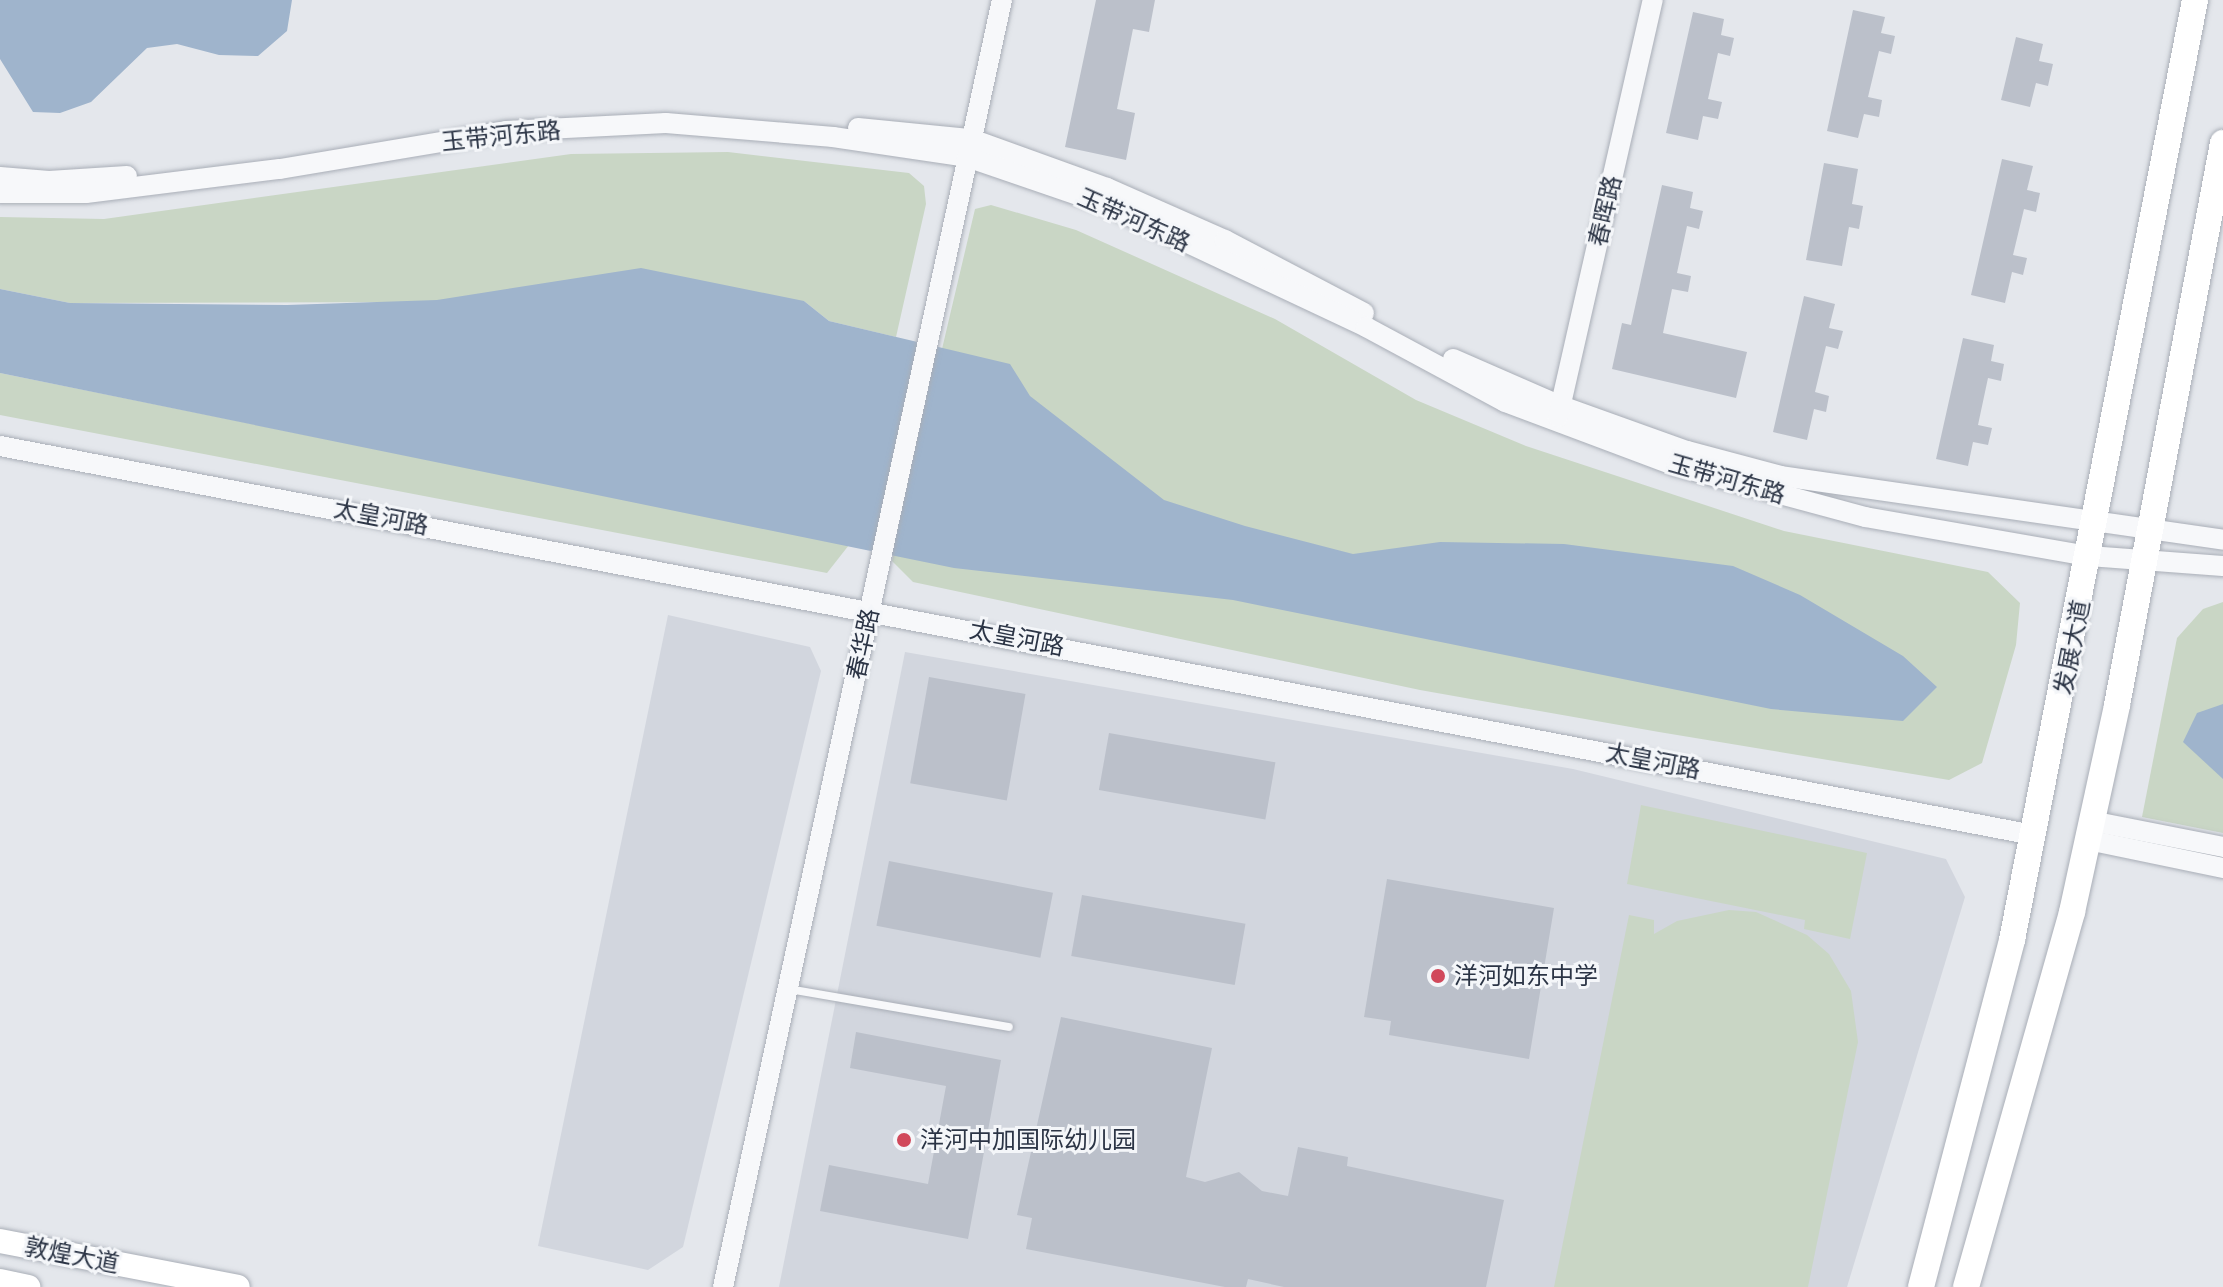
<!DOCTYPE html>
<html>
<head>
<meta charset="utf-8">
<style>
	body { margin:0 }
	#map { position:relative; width:2223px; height:1287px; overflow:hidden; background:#e4e7ec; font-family:"Archivo Narrow","Noto Sans SC",sans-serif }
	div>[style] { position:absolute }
	.built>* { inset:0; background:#d2d6de }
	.green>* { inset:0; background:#c9d6c5 }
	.water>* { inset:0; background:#9fb4cc }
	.building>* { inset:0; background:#bbc0ca; transform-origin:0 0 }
	.roads { filter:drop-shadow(0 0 2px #a9aeb7) drop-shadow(0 0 2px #a9aeb7) }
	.service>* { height:8px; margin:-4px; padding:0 4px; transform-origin:4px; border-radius:4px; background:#f7f8fa }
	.tertiary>* { height:20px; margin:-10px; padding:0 10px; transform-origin:10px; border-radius:10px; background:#f7f8fa }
	.secondary>* { height:24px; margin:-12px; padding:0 12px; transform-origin:12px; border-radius:12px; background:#fff }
	.primary>* { height:26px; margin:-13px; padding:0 13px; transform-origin:13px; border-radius:13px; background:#fff }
	.dots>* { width:22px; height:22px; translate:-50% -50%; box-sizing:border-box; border:4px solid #f4f6f9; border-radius:50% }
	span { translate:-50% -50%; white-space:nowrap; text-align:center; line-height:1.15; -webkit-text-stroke:6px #f4f6f9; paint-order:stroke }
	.street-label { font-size:24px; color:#2b3445 }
	.poi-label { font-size:24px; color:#2b3445 }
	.left { translate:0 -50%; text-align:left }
</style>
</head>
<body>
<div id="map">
	<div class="built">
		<div style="clip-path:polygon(668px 615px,810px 647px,821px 671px,683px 1247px,648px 1270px,538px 1246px)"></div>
		<div style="clip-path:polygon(905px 652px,1573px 769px,1946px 859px,1965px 897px,1847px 1287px,779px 1287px)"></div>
	</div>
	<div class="green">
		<div style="clip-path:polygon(728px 152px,909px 173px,924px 186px,926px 204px,896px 337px,829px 321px,804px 301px,70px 303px,0 289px,0 217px,104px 219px,571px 154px)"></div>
		<div style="clip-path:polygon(991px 205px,1076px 230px,1275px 319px,1416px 400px,1526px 446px,1784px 531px,1988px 572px,2020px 603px,2016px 645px,1982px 763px,1949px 780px,1659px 732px,1420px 690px,913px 582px,892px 561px,975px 209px)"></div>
		<div style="clip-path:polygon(0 373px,849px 545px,827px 573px,0 415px)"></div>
		<div style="clip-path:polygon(2223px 602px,2223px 833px,2142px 817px,2177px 638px,2203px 609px)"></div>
		<div style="clip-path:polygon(1641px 805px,1867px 853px,1850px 939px,1804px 929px,1805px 920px,1627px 884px)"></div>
		<div style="clip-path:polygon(1729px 910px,1756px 912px,1807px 935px,1829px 954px,1851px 991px,1858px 1042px,1808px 1287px,1554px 1287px,1629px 915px,1654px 920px,1654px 934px,1677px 921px)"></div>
	</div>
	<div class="water">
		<div style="clip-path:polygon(0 0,292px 0,287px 31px,258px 56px,219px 55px,177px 44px,147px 48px,91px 102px,60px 113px,33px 112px,0 59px)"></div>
		<div style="clip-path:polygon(641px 268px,804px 301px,829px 321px,1010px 364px,1030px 396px,1164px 500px,1245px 526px,1353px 554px,1440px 542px,1564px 544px,1733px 566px,1800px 595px,1903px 656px,1937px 687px,1903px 721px,1771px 709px,1233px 600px,954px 568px,0 373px,0 289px,70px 303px,287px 305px,437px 300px)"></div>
		<div style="clip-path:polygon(2223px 704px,2223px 779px,2183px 742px,2197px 713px)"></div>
	</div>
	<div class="building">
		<div style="clip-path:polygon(1096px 0,1155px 0,1149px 32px,1133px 29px,1117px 109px,1135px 113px,1126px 160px,1065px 147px)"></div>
		<div style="clip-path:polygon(1853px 10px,1885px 17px,1881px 33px,1895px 36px,1891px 54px,1879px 51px,1868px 97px,1882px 100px,1879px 117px,1864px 114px,1858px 138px,1827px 131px)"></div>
		<div style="clip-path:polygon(1693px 12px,1724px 19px,1721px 35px,1734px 38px,1730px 56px,1718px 53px,1708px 99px,1722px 102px,1718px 119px,1703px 116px,1698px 140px,1666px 133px)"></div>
		<div style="clip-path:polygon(2016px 37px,2043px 44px,2039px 61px,2053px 64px,2048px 86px,2036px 83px,2030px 107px,2001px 100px)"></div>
		<div style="clip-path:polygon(2002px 159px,2033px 166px,2027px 190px,2040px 193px,2036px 212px,2024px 209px,2013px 255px,2027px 258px,2023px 275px,2012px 272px,2005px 303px,1971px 295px)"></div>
		<div style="clip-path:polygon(1824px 163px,1858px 169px,1852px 204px,1863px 206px,1859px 229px,1849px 227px,1842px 266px,1806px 260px)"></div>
		<div style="clip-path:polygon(1662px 185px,1693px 192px,1690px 208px,1703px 211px,1699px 229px,1687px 226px,1677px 273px,1691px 276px,1688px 292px,1672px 289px,1663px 333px,1747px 352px,1736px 398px,1612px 369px,1622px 323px,1631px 325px)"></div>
		<div style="clip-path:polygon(1804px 296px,1835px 304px,1829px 328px,1843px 331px,1838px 349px,1826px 346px,1815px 392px,1829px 396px,1826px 412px,1814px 409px,1807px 440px,1773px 432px)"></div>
		<div style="clip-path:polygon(1963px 338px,1994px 345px,1991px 361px,2004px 364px,2001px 381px,1988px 378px,1978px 425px,1992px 428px,1988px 445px,1973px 442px,1968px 466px,1936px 459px)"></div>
		<div style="left:929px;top:677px;width:98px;height:108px;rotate:10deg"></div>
		<div style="left:1109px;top:733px;width:169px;height:58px;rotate:10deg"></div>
		<div style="left:889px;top:861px;width:167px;height:66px;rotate:11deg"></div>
		<div style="clip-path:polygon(1387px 879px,1554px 908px,1529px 1059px,1389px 1035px,1391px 1021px,1364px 1017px)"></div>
		<div style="left:1082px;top:895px;width:166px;height:62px;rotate:10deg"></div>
		<div style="clip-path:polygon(1061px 1017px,1212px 1048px,1186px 1177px,1205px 1182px,1239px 1172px,1262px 1191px,1288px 1196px,1298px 1147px,1348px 1157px,1347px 1166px,1504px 1200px,1486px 1287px,1284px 1287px,1248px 1279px,1246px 1287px,1225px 1287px,1026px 1249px,1032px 1218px,1017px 1215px)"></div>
		<div style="clip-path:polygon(856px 1032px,1001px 1060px,968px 1239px,820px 1211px,829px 1165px,928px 1184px,946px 1086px,850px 1068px)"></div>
	</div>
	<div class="roads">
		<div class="service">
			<div style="left:789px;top:989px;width:223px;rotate:9.8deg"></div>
		</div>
		<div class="tertiary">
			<div style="left:858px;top:128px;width:114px;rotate:5.6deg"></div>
			<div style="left:971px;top:139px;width:145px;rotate:19.8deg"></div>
			<div style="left:1107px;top:188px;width:129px;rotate:23.8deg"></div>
			<div style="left:1225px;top:240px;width:157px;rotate:27.7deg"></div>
			<div style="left:0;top:177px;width:49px;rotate:4.7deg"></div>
			<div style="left:49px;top:181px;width:78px;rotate:-3.7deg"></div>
			<div style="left:0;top:193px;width:86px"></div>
			<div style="left:86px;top:193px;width:195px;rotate:-7.1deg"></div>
			<div style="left:280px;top:169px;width:229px;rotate:-9.5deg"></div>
			<div style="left:506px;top:131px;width:160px;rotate:-2.9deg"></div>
			<div style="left:666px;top:123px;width:168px;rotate:4.8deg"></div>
			<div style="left:833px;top:137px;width:135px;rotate:8.5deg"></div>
			<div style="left:967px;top:157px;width:148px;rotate:18.9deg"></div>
			<div style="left:1107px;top:205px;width:286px;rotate:25.2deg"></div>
			<div style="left:1366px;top:327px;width:158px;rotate:28.3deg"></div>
			<div style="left:1505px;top:402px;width:183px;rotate:20.5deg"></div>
			<div style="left:1676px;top:466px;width:196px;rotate:15.1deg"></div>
			<div style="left:1865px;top:517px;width:227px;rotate:9.9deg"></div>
			<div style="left:2089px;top:556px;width:134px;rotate:4.3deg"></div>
			<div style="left:1453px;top:359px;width:118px;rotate:23.5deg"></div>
			<div style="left:1561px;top:406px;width:134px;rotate:19.7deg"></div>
			<div style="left:1687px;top:451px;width:97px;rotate:14.9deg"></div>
			<div style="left:1781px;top:476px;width:447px;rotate:8.2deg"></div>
			<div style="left:1558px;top:417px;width:428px;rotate:-77.2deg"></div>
			<div style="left:0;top:446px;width:2071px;rotate:10.83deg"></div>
			<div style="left:2091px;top:821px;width:135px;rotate:11.1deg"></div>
			<div style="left:2088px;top:840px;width:138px;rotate:11.7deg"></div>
			<div style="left:723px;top:1287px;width:1317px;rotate:-77.77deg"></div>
		</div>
		<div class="secondary">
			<div style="left:0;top:1241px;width:242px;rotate:10.9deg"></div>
			<div style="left:0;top:1281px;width:29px;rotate:12deg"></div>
		</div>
		<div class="primary">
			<div style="left:1921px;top:1287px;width:359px;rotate:-75.3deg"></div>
			<div style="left:2012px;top:940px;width:958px;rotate:-78.98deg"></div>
			<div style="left:1966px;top:1287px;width:390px;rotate:-74.2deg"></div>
			<div style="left:2072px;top:912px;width:212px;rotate:-77.7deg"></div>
			<div style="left:2117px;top:705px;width:572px;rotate:-79.32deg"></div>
		</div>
	</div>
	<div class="dots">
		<div style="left:1438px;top:976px;background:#d1495b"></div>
		<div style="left:904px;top:1140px;background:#d1495b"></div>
	</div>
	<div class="street-label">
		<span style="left:501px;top:136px;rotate:-6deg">玉带河东路</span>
		<span style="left:1605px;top:211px;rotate:-77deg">春晖路</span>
		<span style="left:1134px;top:220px;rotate:24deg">玉带河东路</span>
		<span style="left:1727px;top:479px;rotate:16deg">玉带河东路</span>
		<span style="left:381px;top:517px;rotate:11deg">太皇河路</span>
		<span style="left:1017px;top:638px;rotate:11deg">太皇河路</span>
		<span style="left:863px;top:644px;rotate:-78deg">春华路</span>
		<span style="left:2072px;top:647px;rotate:-79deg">发展大道</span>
		<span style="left:1653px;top:761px;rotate:11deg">太皇河路</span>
		<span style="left:72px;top:1255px;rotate:11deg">敦煌大道</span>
	</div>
	<div class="poi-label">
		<span class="left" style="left:1454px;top:976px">洋河如东中学</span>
		<span class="left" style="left:920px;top:1140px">洋河中加国际幼儿园</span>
	</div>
</div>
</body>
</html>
